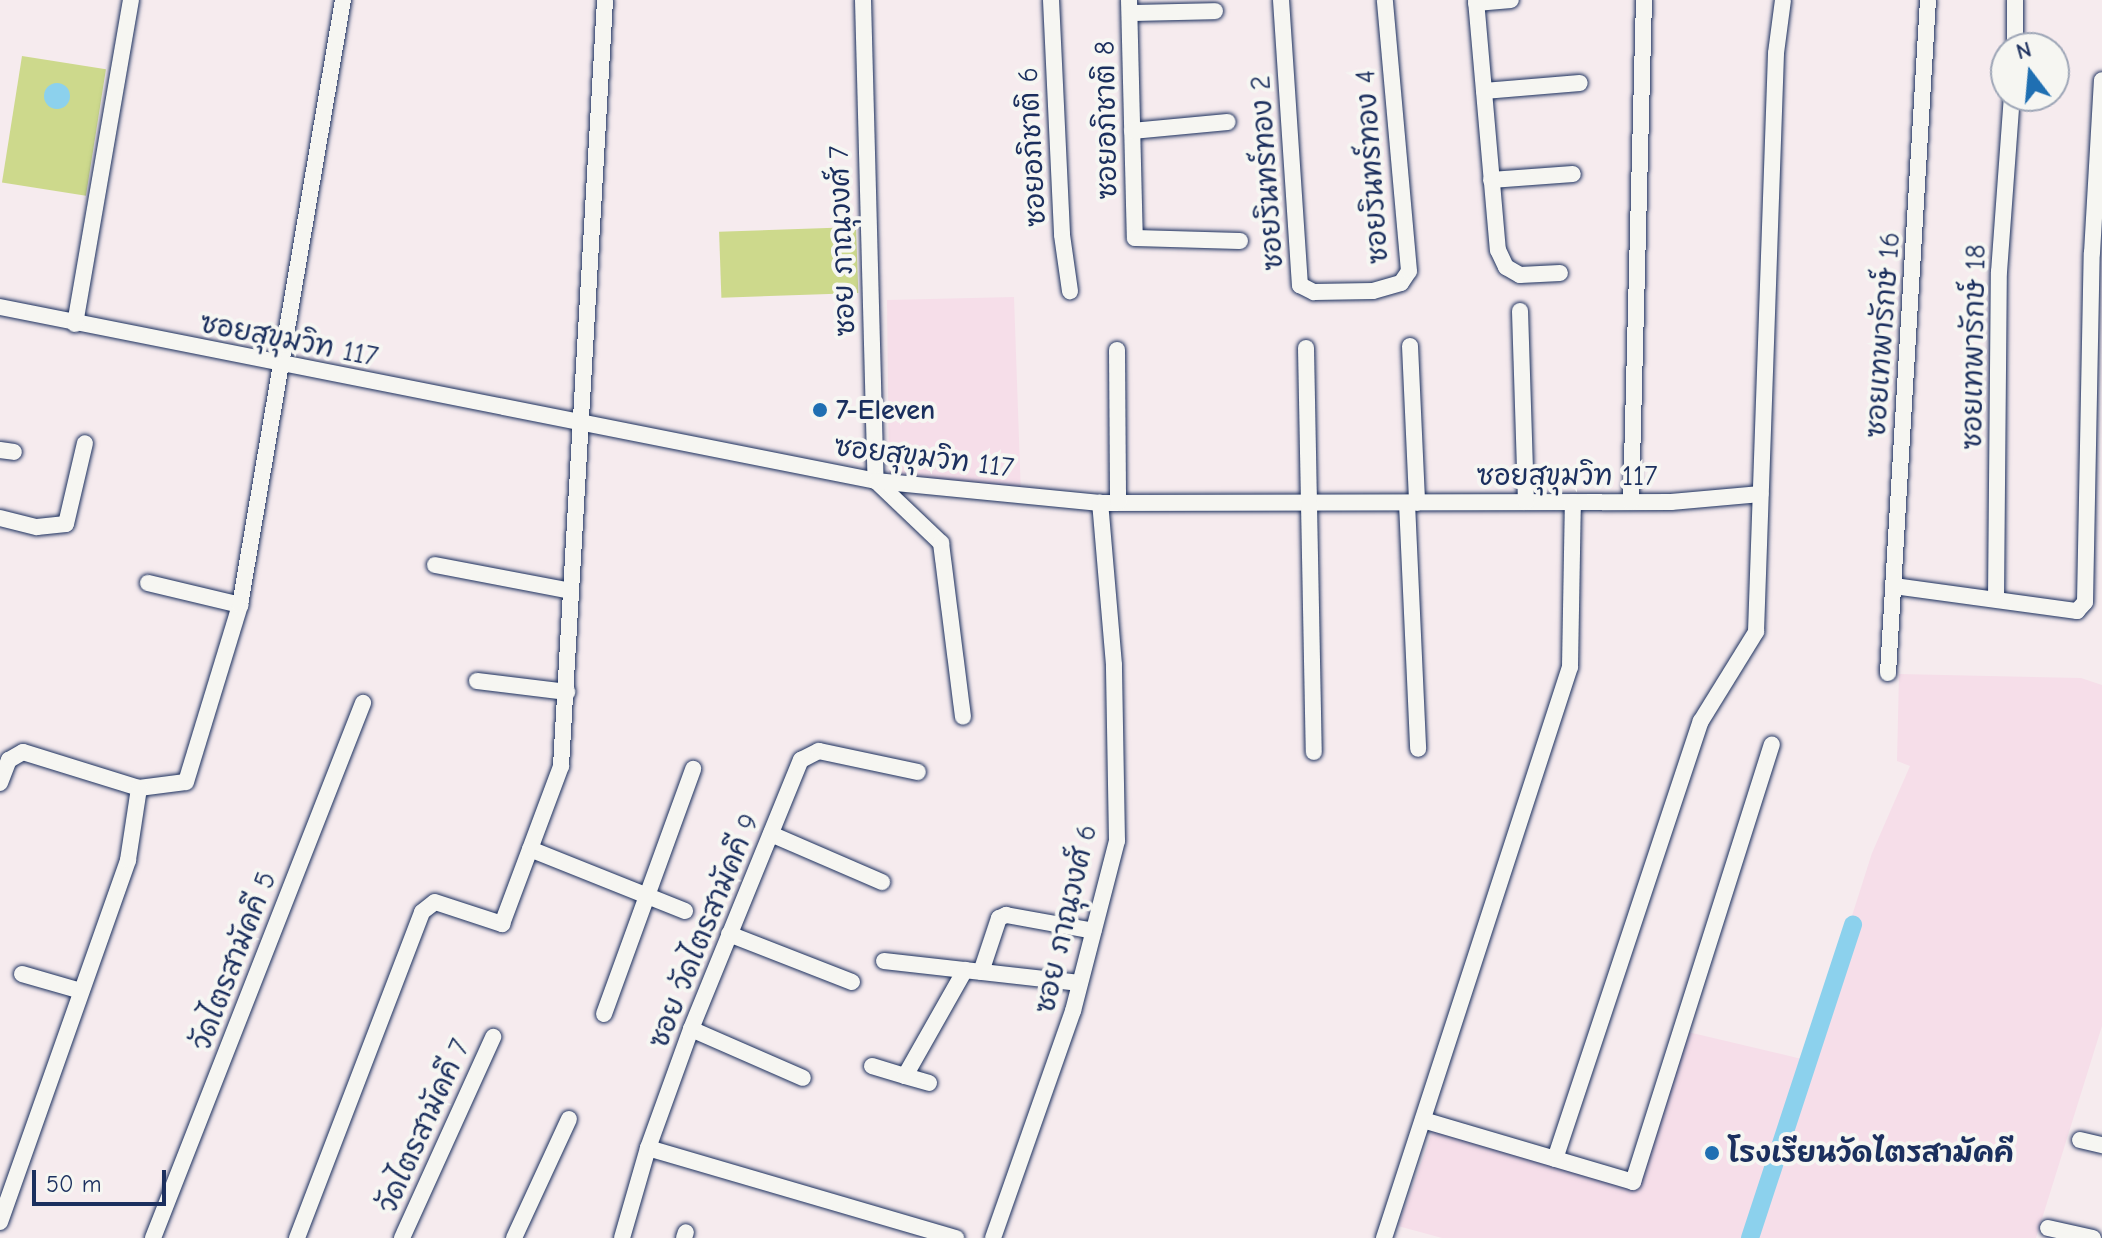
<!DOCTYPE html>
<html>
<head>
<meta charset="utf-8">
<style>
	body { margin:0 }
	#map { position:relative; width:2102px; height:1238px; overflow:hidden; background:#f6ebee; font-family:"Comic Neue","Playpen Sans Thai",sans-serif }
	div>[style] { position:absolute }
	.built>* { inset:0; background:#f6dee9 }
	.green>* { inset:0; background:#cdd98c; transform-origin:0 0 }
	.water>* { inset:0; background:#8cd1ed }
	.round { border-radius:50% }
	.canal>* { height:18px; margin:-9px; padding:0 9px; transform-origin:9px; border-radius:9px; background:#8cd1ed }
	.roads { filter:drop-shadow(0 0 2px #1b2f5e) drop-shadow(0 0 2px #1b2f5e) }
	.street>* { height:16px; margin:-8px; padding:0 8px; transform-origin:8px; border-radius:8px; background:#f6f6f2 }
	.dots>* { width:22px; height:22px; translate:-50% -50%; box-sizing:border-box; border:4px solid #f6f6f2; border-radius:50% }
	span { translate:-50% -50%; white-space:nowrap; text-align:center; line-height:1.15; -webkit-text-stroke:8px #f6f6f2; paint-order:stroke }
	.street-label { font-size:28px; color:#1b2f5e }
	.poi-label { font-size:28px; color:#1b2f5e; font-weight:700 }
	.left { translate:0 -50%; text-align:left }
	.north { position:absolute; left:1990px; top:32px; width:80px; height:80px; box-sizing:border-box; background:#f6f6f2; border:2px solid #9ea6b7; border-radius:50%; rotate:344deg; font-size:22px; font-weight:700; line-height:32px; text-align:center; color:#1b2f5e }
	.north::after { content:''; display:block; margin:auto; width:28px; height:36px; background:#1f6fb2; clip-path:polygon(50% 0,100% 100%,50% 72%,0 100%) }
	.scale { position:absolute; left:32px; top:1170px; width:134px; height:36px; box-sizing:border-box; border:4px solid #1b2f5e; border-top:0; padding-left:10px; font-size:24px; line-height:28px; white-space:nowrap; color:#1b2f5e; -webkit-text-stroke:6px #f6f6f2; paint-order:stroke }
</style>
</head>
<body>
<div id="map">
	<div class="built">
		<div style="clip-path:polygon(1014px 297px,1021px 496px,889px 473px,887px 300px)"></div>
		<div style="clip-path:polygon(1899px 674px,2081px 678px,2102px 685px,2102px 1026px,2036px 1238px,1442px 1238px,1398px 1226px,1433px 1130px,1638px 1189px,1688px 1032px,1806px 1060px,1872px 853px,1910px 766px,1897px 761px)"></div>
	</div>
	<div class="green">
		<div style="left:22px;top:56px;width:85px;height:128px;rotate:9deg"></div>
		<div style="left:856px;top:227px;width:66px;height:137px;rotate:88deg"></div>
	</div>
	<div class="water">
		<div class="round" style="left:44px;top:83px;width:26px;height:26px"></div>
	</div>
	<div class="canal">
		<div style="left:1750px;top:1238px;width:330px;rotate:-71.8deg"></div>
	</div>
	<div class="roads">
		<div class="street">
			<div style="left:863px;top:0;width:481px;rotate:88.5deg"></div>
			<div style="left:876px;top:481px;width:90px;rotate:43.6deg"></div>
			<div style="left:941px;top:543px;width:175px;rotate:82.8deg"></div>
			<div style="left:1051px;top:0;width:235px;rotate:87.3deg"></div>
			<div style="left:1062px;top:235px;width:57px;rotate:81.9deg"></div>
			<div style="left:1129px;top:0;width:238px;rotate:88.6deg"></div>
			<div style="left:1135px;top:238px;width:105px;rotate:1.6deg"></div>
			<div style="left:1281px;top:0;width:286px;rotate:86.2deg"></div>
			<div style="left:1300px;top:285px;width:16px;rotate:27deg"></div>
			<div style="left:1314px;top:292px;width:59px;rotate:-1deg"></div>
			<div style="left:1373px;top:291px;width:29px;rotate:-16deg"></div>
			<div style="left:1401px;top:283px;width:14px;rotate:-56deg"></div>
			<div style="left:1409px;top:271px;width:272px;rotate:-95.1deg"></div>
			<div style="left:1476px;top:0;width:251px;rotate:85deg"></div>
			<div style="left:1498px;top:250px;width:19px;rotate:65deg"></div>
			<div style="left:1506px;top:267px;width:16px;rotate:30deg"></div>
			<div style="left:1520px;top:275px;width:40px;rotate:-2.9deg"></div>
			<div style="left:1476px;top:3px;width:35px;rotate:-5deg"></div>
			<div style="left:1130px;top:13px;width:85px;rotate:-1.3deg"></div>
			<div style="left:2015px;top:48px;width:48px;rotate:-90deg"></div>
			<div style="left:1484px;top:91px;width:96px;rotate:-4.8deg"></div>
			<div style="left:1132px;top:131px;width:96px;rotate:-5.4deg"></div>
			<div style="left:1491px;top:180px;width:82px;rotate:-4.2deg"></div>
			<div style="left:0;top:307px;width:893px;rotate:11.23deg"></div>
			<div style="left:876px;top:481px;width:225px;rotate:5.6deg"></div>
			<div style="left:1100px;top:503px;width:571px;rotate:-0.1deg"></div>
			<div style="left:1671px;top:502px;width:90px;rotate:-5.1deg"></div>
			<div style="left:1520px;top:311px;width:191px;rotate:88.2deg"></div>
			<div style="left:75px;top:324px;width:329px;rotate:-80.2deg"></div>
			<div style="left:1410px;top:346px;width:157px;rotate:87.4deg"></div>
			<div style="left:1306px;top:348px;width:404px;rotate:88.9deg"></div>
			<div style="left:1117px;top:350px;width:152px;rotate:89.6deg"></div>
			<div style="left:0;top:450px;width:14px;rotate:8deg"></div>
			<div style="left:1631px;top:502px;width:502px;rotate:-88.52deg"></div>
			<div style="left:1407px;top:503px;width:246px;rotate:87.4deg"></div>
			<div style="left:0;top:518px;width:38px;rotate:14deg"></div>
			<div style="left:37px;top:527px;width:29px;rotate:-6deg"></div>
			<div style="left:66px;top:524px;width:83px;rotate:-76.8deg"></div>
			<div style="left:435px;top:565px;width:138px;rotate:10.8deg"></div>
			<div style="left:148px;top:583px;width:95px;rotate:13.4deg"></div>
			<div style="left:1894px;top:586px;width:185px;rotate:7.8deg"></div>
			<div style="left:2077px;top:611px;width:12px;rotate:-48deg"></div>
			<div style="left:2085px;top:602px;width:349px;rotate:-88.9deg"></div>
			<div style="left:2092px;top:253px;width:173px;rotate:-86.7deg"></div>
			<div style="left:1996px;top:599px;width:327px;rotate:-89.5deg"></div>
			<div style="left:1999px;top:272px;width:176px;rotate:-85.8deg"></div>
			<div style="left:1888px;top:673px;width:674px;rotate:-86.6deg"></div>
			<div style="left:477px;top:681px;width:91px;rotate:7deg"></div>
			<div style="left:0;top:783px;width:25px;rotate:-69deg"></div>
			<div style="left:9px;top:760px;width:16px;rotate:-30deg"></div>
			<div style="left:23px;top:752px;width:121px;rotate:17.2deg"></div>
			<div style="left:139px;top:788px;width:47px;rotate:-7.3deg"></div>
			<div style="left:186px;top:782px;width:185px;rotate:-73deg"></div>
			<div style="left:240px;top:605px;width:614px;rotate:-80.34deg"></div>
			<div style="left:771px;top:834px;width:121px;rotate:23.4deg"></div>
			<div style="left:530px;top:849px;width:167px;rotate:21.8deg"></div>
			<div style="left:729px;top:934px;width:132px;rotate:21.3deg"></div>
			<div style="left:884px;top:961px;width:197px;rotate:6.4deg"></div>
			<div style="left:981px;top:972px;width:57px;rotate:-71.6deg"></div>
			<div style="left:999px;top:918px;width:8px;rotate:-23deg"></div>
			<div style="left:1006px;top:915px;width:89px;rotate:10.3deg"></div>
			<div style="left:22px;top:974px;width:61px;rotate:16.1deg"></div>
			<div style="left:604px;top:1014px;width:261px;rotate:-70deg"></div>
			<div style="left:691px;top:1029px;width:122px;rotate:23.6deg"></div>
			<div style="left:872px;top:1066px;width:34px;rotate:17deg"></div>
			<div style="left:905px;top:1076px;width:122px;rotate:-60.5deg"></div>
			<div style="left:905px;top:1076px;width:25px;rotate:16deg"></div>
			<div style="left:1423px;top:1120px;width:219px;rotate:16.4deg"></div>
			<div style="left:1633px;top:1182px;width:459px;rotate:-72.4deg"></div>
			<div style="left:2080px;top:1140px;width:23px;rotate:13deg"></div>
			<div style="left:648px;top:1148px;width:321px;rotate:16.3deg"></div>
			<div style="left:1555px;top:1159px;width:462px;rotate:-71.6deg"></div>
			<div style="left:1701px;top:721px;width:105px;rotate:-58.3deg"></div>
			<div style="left:1756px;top:632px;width:579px;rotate:-88.02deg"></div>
			<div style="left:1776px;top:53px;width:53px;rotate:-82.5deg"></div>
			<div style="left:0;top:1222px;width:384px;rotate:-70.5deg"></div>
			<div style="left:128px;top:860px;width:73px;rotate:-81.3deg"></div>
			<div style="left:2048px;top:1228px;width:46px;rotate:12.5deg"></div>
			<div style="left:153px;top:1238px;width:575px;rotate:-68.57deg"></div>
			<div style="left:297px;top:1238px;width:349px;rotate:-69deg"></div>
			<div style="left:422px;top:912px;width:16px;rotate:-38deg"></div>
			<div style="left:435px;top:902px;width:71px;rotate:18.2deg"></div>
			<div style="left:502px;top:924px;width:169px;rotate:-69.5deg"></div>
			<div style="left:561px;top:766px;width:767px;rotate:-86.71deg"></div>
			<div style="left:402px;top:1238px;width:221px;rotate:-65.6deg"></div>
			<div style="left:514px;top:1238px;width:131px;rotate:-65.2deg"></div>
			<div style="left:622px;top:1238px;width:94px;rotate:-73.9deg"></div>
			<div style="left:648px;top:1148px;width:127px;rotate:-70.1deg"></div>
			<div style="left:691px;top:1029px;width:291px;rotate:-67.8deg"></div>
			<div style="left:801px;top:760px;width:20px;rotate:-27deg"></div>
			<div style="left:819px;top:751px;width:101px;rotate:12deg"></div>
			<div style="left:684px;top:1238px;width:6px;rotate:-72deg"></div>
			<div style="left:993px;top:1238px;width:241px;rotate:-70.6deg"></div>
			<div style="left:1073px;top:1011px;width:176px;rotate:-75.5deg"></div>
			<div style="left:1117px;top:841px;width:176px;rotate:-91deg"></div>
			<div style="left:1114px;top:665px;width:163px;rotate:-94.9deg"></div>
			<div style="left:1384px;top:1238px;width:601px;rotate:-71.96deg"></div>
			<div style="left:1570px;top:667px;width:165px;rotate:-89deg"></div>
		</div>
	</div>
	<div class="dots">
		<div style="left:820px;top:410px;background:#1f6fb2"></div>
		<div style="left:1712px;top:1153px;background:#1f6fb2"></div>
	</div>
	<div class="street-label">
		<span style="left:1106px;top:120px;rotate:-91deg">ซอยอภิชาติ 8</span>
		<span style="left:1032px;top:147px;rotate:-93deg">ซอยอภิชาติ 6</span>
		<span style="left:1372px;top:167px;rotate:-94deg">ซอยรินทร์ทอง 4</span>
		<span style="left:1267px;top:173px;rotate:-94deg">ซอยรินทร์ทอง 2</span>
		<span style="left:842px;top:241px;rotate:-92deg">ซอย ภาณุวงศ์ 7</span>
		<span style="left:1883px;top:335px;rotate:-86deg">ซอยเทพารักษ์ 16</span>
		<span style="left:289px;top:340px;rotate:11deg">ซอยสุขุมวิท 117</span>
		<span style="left:1974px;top:347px;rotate:-89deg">ซอยเทพารักษ์ 18</span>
		<span style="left:924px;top:457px;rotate:7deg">ซอยสุขุมวิท 117</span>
		<span style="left:1567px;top:476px">ซอยสุขุมวิท 117</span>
		<span style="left:1066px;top:919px;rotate:-77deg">ซอย ภาณุวงศ์ 6</span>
		<span style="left:704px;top:931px;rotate:-68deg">ซอย วัดไตรสามัคคี 9</span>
		<span style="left:234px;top:961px;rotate:-69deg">วัดไตรสามัคคี 5</span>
		<span style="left:424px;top:1126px;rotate:-66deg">วัดไตรสามัคคี 7</span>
	</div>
	<div class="poi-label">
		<span class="left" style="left:836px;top:410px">7-Eleven</span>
		<span class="left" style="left:1728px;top:1153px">โรงเรียนวัดไตรสามัคคี</span>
	</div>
	<div class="north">N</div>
	<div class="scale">50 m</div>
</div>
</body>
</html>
